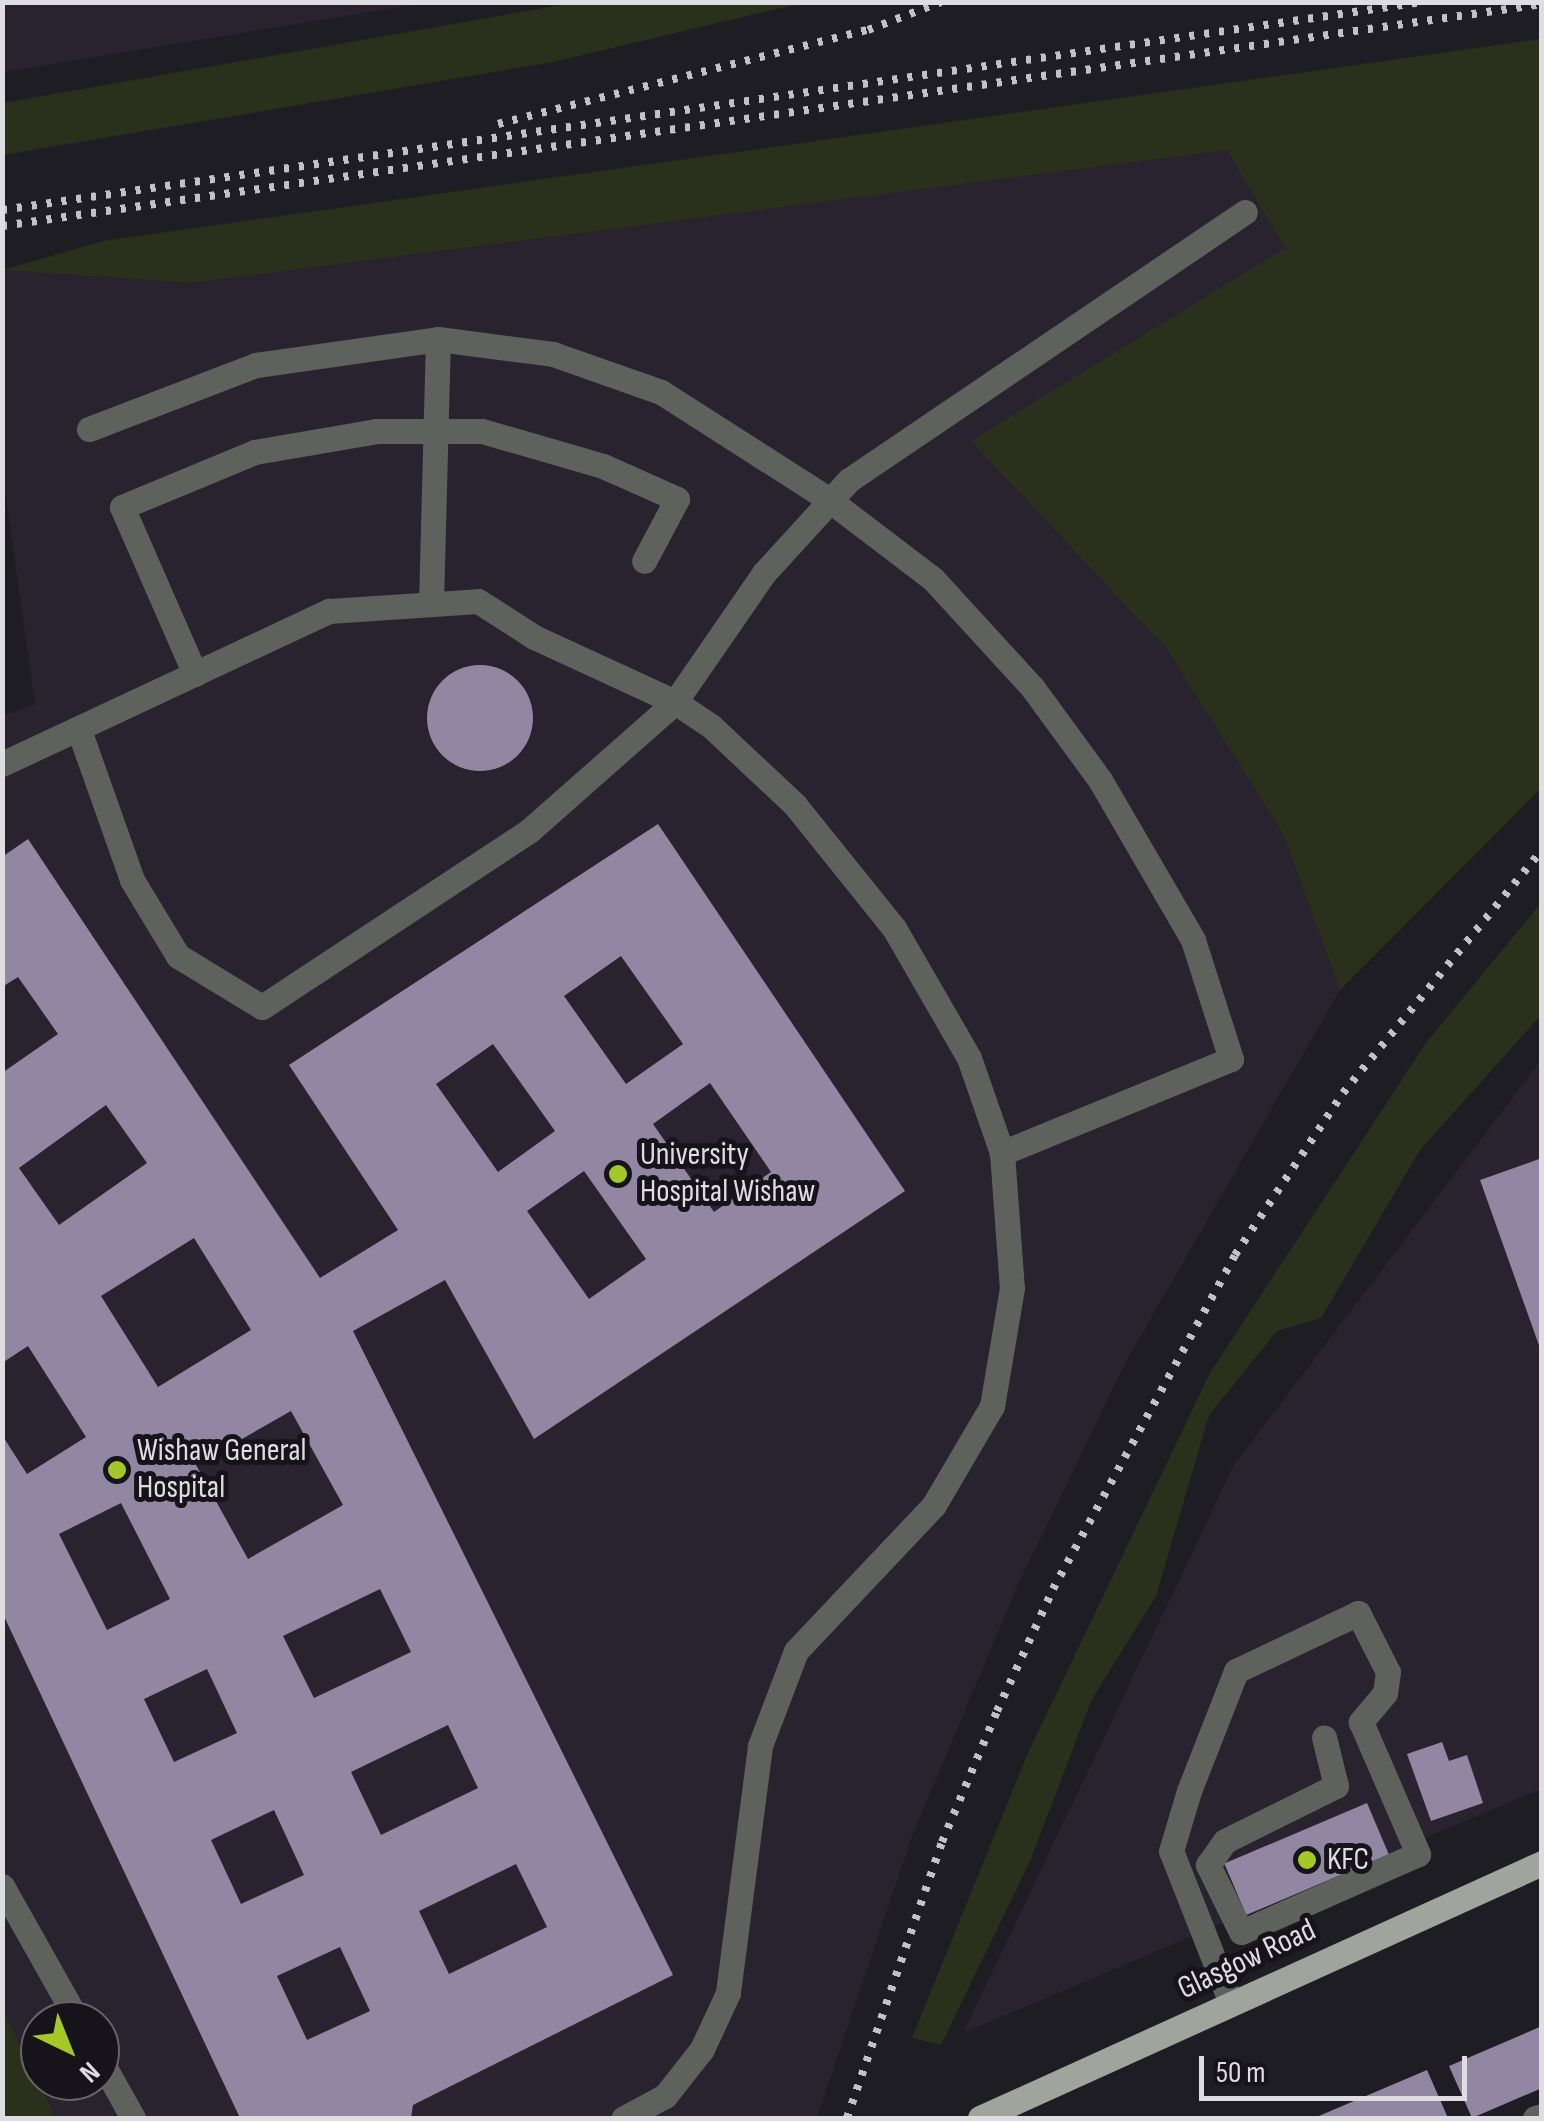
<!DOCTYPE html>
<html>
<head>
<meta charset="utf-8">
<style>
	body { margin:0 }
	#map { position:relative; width:1544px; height:2121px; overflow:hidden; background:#1f1d24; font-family:"Sofia Sans Condensed",sans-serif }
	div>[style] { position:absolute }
	.built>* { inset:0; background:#28232f }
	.green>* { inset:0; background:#2a301c }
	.building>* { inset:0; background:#9287a3; transform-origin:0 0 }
	.round { border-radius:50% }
	.minor>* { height:25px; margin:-12.5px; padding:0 12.5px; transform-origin:12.5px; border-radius:12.5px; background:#5f615d }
	.major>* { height:25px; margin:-12.5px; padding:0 12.5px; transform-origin:12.5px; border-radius:12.5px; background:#a1a49c }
	.rail>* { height:8px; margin-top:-4px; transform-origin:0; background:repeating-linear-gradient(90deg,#c2c1c5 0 5px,transparent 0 15px) }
	.dots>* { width:28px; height:28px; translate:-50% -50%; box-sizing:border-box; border:5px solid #16141a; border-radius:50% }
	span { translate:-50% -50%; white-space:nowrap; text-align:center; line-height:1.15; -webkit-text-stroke:10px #16141a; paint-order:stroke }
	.poi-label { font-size:32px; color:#dedde1 }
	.left { translate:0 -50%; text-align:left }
	.street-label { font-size:32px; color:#dedde1 }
	.frame { position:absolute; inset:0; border:5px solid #dedde1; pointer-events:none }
	.north { position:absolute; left:20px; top:2001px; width:100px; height:100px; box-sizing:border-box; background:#16141a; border:2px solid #66646a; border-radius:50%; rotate:137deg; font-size:28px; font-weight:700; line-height:40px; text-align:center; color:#dedde1 }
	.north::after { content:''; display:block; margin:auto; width:35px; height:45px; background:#a4c825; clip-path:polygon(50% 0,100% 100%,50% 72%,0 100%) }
	.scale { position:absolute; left:1199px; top:2056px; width:268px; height:45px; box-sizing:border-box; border:5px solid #dedde1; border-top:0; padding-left:12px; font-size:30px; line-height:35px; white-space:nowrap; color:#dedde1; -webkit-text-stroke:8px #16141a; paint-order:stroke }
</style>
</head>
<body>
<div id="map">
	<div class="built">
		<div style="clip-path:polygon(3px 2px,425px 2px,425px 3px,3px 72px)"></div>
		<div style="clip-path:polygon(evenodd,1227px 149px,1285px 247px,1076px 548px,1166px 648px,1283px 834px,1340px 990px,1128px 1358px,1020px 1580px,912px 1836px,817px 2118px,56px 2118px,3px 2010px,2px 716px,35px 704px,3px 476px,3px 270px,191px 283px,1227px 149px,40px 2021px,100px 2021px,100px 2081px,40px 2081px,40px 2021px)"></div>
		<div style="clip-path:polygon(1541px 1060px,1541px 1789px,963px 2033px,1234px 1465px)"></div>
	</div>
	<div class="green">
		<div style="clip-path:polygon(578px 2px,802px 3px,553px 62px,3px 155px,3px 103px)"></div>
		<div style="clip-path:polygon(1541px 39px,1541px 788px,1340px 990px,1283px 834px,1166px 648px,971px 441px,1285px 248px,1227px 150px,191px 283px,3px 270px,103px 241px)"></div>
		<div style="clip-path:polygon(1541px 903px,1541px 1015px,1420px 1150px,1321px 1318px,1277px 1331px,1209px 1415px,1156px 1596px,1092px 1699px,1030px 1861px,941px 2045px,912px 2038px,1027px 1755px,1210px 1373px,1426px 1043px)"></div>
		<div style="clip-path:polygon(2px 2010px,3px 2010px,56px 2118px,3px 2118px)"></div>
	</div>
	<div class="building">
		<div class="round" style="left:427px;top:665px;width:106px;height:106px"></div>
		<div style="clip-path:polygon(evenodd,658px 824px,905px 1191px,534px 1439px,445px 1280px,353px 1331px,673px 1975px,413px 2105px,411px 2118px,240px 2118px,2px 1612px,2px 1435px,27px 1474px,86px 1437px,28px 1346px,2px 1363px,2px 1073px,58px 1034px,18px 977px,2px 987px,2px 857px,28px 839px,320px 1278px,398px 1230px,289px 1065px,658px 824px,621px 956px,683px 1044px,626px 1084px,564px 996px,621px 956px,658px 824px,493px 1044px,555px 1131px,498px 1172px,436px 1084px,493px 1044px,658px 824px,710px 1083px,771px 1172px,714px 1212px,653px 1124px,710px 1083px,658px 824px,106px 1105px,147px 1163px,59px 1225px,19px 1168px,106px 1105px,658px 824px,584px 1171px,646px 1259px,589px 1299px,527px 1211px,584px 1171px,658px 824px,194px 1238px,251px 1330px,158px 1387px,101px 1296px,194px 1238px,658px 824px,291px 1411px,343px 1505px,248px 1559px,196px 1465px,291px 1411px,658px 824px,121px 1503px,170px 1599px,107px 1630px,59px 1534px,121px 1503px,658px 824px,380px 1589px,411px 1652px,314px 1698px,283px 1636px,380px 1589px,658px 824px,207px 1669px,237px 1733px,174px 1762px,144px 1699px,207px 1669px,658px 824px,448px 1725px,478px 1788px,381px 1835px,351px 1772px,448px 1725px,658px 824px,274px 1810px,304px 1875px,241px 1904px,211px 1840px,274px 1810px,658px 824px,516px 1864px,547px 1927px,449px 1974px,419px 1911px,516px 1864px,658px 824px,340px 1947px,370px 2011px,307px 2040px,277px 1976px,340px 1947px)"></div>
		<div style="clip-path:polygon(1542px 1158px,1542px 1351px,1541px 1351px,1480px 1180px)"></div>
		<div style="clip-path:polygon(1442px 1742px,1449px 1761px,1467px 1755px,1483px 1803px,1431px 1821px,1407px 1754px)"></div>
		<div style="left:1367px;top:1803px;width:56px;height:155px;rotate:67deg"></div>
		<div style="clip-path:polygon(1542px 2026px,1542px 2088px,1472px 2118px,1449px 2066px)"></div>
		<div style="clip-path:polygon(1427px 2070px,1448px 2118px,1314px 2118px)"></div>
	</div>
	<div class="minor">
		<div style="left:89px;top:429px;width:179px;rotate:-21deg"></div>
		<div style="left:256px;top:365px;width:184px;rotate:-8.1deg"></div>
		<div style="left:431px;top:604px;width:265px;rotate:-88.5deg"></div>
		<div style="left:438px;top:339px;width:116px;rotate:7.4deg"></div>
		<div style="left:553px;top:354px;width:114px;rotate:19.4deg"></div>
		<div style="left:661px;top:392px;width:198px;rotate:32.6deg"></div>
		<div style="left:828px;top:499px;width:132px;rotate:37.3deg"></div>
		<div style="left:933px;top:579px;width:147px;rotate:47.5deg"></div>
		<div style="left:1032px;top:687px;width:115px;rotate:53.8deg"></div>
		<div style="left:1100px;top:780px;width:185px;rotate:59.8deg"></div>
		<div style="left:1193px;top:940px;width:125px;rotate:72.3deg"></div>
		<div style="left:1231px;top:1059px;width:248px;rotate:157.7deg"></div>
		<div style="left:195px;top:674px;width:182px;rotate:-113.6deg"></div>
		<div style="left:122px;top:507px;width:144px;rotate:-22.5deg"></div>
		<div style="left:255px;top:452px;width:123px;rotate:-9.8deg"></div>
		<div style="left:376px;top:431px;width:106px"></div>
		<div style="left:482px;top:431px;width:126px;rotate:16.1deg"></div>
		<div style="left:603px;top:466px;width:81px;rotate:24deg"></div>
		<div style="left:677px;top:499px;width:70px;rotate:118deg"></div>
		<div style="left:79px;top:730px;width:159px;rotate:70.5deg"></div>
		<div style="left:132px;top:880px;width:89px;rotate:58.8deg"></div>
		<div style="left:178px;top:956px;width:98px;rotate:31.3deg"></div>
		<div style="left:262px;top:1007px;width:321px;rotate:-33.4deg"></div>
		<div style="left:530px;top:830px;width:193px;rotate:-41.4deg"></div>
		<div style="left:675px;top:702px;width:157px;rotate:-55.4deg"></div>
		<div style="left:764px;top:573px;width:126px;rotate:-47.6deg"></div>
		<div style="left:849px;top:480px;width:478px;rotate:-34.1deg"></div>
		<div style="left:2px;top:764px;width:361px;rotate:-25.1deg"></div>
		<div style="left:329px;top:611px;width:149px;rotate:-3.8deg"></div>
		<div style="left:478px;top:601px;width:67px;rotate:32.7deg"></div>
		<div style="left:534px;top:637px;width:155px;rotate:24.7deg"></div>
		<div style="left:675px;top:702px;width:43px;rotate:33.7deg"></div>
		<div style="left:711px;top:726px;width:115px;rotate:43.2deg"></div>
		<div style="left:795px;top:805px;width:158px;rotate:51.2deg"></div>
		<div style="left:894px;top:928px;width:150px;rotate:60deg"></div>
		<div style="left:969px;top:1058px;width:101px;rotate:70.8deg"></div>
		<div style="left:1002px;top:1153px;width:135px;rotate:85.8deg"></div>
		<div style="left:1012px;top:1288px;width:120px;rotate:99.6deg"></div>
		<div style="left:992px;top:1406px;width:115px;rotate:120.4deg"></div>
		<div style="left:934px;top:1505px;width:201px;rotate:133.4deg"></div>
		<div style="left:796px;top:1651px;width:102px;rotate:110.8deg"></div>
		<div style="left:760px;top:1746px;width:249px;rotate:97.4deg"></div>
		<div style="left:728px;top:1993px;width:62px;rotate:114.9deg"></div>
		<div style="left:702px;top:2049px;width:60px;rotate:128.2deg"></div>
		<div style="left:665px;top:2096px;width:47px;rotate:151.8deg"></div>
		<div style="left:2px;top:1886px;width:155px;rotate:60.6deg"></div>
		<div style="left:1231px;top:2003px;width:163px;rotate:-111.5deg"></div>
		<div style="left:1171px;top:1851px;width:63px;rotate:-73.3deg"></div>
		<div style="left:1189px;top:1791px;width:129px;rotate:-68.6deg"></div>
		<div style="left:1236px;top:1671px;width:135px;rotate:-25.4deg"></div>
		<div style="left:1358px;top:1613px;width:66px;rotate:63deg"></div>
		<div style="left:1388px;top:1672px;width:21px;rotate:98deg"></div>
		<div style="left:1385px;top:1693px;width:38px;rotate:130deg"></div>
		<div style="left:1361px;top:1722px;width:144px;rotate:66.6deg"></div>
		<div style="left:1418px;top:1854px;width:193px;rotate:156.2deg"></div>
		<div style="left:1241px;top:1932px;width:75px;rotate:-116.2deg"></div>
		<div style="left:1208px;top:1865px;width:29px;rotate:-55deg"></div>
		<div style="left:1225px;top:1841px;width:124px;rotate:-26.4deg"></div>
		<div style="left:1336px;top:1786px;width:50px;rotate:-103.8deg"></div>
		<div style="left:100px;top:2059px;width:68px;rotate:60.8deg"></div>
		<div style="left:1535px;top:2118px;width:7px;rotate:-16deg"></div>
	</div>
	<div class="major">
		<div style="left:980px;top:2118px;width:617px;rotate:-24.41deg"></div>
	</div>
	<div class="rail">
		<div style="left:498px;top:124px;width:382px;rotate:-14.3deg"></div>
		<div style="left:868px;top:30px;width:78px;rotate:-21deg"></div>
		<div style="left:2px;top:210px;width:1435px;rotate:-8.33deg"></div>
		<div style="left:2px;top:226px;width:1556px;rotate:-8.2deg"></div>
		<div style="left:847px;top:2118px;width:292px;rotate:-71deg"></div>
		<div style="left:942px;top:1842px;width:142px;rotate:-67.2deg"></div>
		<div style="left:997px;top:1711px;width:134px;rotate:-65.3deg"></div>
		<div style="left:1053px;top:1589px;width:380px;rotate:-61.4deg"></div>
		<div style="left:1235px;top:1255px;width:195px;rotate:-56.3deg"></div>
		<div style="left:1343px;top:1093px;width:314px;rotate:-50.7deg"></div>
	</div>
	<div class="dots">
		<div style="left:618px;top:1174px;background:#a4c825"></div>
		<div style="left:117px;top:1470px;background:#a4c825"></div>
		<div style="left:1307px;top:1860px;background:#a4c825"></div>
	</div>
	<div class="poi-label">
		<span class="left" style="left:640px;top:1174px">University<br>Hospital Wishaw</span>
		<span class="left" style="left:137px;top:1470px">Wishaw General<br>Hospital</span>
		<span class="left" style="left:1327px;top:1860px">KFC</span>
	</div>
	<div class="street-label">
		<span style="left:1247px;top:1960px;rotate:-25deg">Glasgow Road</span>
	</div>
	<div class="frame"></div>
	<div class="north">N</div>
	<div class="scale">50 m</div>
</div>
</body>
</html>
